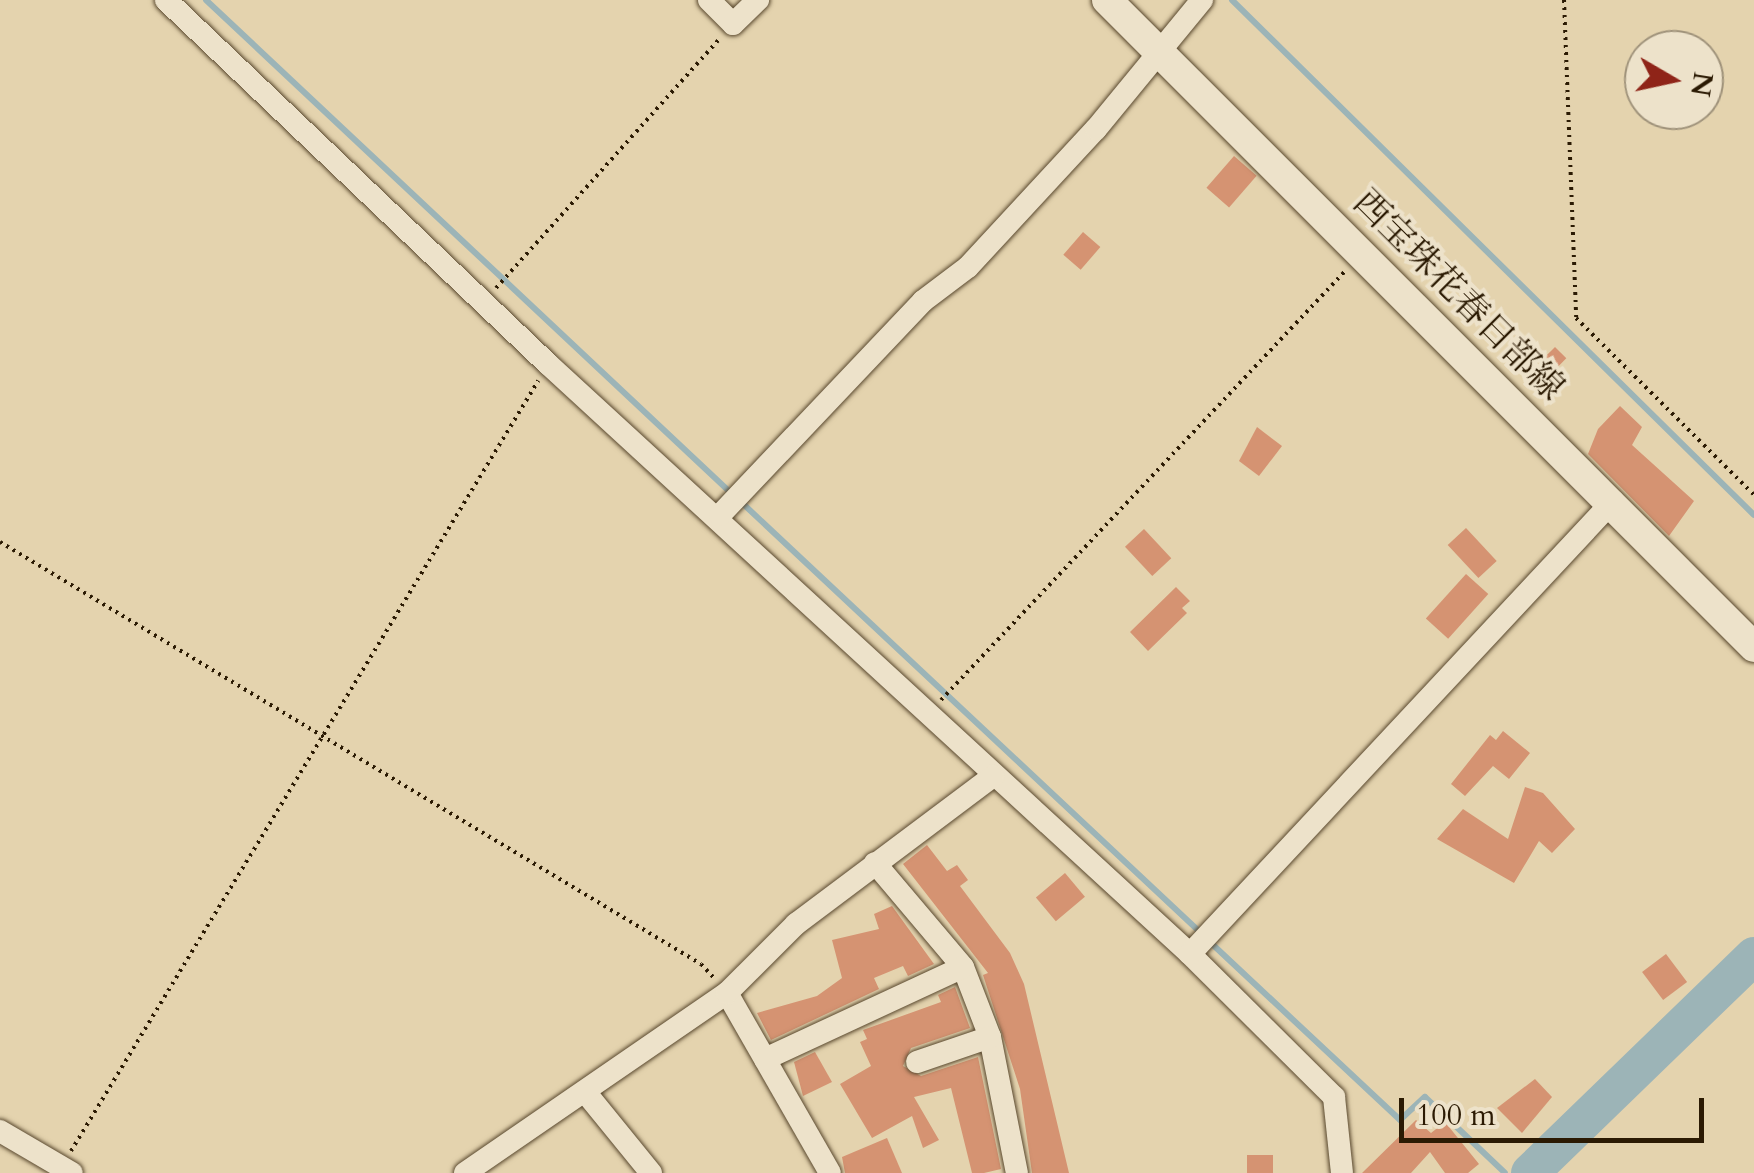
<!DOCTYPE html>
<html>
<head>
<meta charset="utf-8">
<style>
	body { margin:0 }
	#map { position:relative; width:1754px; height:1173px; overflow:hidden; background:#e4d3ae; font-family:Cardo,"Noto Serif JP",serif }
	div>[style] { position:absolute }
	.stream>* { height:6px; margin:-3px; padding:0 3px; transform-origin:3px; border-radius:3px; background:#9cb4b7 }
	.river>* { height:38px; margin:-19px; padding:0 19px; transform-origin:19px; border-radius:19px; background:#9cb4b7 }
	.building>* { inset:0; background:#d59372; transform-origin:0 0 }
	.path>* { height:4px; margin-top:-2px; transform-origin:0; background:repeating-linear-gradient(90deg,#2b1a03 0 2.5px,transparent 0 7.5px) }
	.roads { filter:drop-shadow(0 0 2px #59482e) drop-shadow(0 0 2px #59482e) }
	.minor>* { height:22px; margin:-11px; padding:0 11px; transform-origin:11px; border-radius:11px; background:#ede2ca }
	.secondary>* { height:30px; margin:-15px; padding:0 15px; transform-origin:15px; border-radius:15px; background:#ede2ca }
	span { translate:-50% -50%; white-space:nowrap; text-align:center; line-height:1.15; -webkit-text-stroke:8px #ede2ca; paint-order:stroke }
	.street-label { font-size:35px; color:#2b1a03 }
	.north { position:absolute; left:1624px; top:30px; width:100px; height:100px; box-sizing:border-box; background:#ede2ca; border:2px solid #9f927a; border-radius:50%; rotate:99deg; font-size:28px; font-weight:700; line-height:40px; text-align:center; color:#2b1a03 }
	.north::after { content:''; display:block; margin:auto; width:35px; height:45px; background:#8f2418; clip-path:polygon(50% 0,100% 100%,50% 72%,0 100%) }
	.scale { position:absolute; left:1399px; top:1098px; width:305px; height:45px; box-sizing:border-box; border:5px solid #2b1a03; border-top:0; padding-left:12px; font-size:30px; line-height:35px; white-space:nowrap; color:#2b1a03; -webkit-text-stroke:8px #ede2ca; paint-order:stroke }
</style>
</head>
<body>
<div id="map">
	<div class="stream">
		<div style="left:206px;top:0;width:720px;rotate:43.2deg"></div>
		<div style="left:1232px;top:0;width:733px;rotate:44.61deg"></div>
		<div style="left:740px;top:501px;width:633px;rotate:43.14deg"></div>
		<div style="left:1211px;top:943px;width:259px;rotate:43.1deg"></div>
		<div style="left:1400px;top:1120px;width:34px;rotate:-43deg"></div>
		<div style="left:1425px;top:1097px;width:110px;rotate:43.5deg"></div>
	</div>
	<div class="river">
		<div style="left:1530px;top:1173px;width:312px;rotate:-44.1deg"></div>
	</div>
	<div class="building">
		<div style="left:1234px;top:156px;width:30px;height:42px;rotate:41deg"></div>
		<div style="left:1083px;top:232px;width:23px;height:30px;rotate:41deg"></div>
		<div style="left:1555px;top:347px;width:16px;height:21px;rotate:45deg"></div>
		<div style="clip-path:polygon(1620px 406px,1642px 427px,1632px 445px,1694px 501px,1669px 536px,1588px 454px,1598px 429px)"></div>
		<div style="clip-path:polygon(1257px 427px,1282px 446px,1259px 476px,1239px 461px)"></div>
		<div style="left:1466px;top:528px;width:45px;height:25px;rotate:47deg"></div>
		<div style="left:1144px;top:529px;width:40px;height:26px;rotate:47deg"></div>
		<div style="left:1466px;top:574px;width:30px;height:60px;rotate:42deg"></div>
		<div style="clip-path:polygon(1176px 587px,1190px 601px,1182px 608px,1187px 613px,1148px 651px,1130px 632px)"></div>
		<div style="clip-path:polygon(1503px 731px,1530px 753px,1509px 779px,1493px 766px,1465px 796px,1451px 784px,1490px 735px,1496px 740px)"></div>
		<div style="clip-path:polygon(1525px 787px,1543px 793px,1575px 829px,1552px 853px,1539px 841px,1514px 883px,1437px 839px,1463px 809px,1508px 839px)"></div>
		<div style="clip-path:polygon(927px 845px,947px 871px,957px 865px,968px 880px,960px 886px,1010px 953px,1024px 984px,1069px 1173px,1032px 1173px,1020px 1089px,983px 975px,988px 973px,903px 864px)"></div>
		<div style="left:1065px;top:873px;width:31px;height:38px;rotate:50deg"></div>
		<div style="clip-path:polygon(892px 906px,934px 964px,908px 976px,903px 966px,874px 978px,879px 989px,771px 1040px,757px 1013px,817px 996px,842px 978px,832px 940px,879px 929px,874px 914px)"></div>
		<div style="left:1666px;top:954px;width:35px;height:30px;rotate:53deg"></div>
		<div style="clip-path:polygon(955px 987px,970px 1028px,911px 1048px,903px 1066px,921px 1076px,978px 1057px,1001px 1169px,984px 1173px,972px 1173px,951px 1088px,914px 1097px,939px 1140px,923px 1148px,912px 1116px,872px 1138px,840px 1084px,871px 1066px,860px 1042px,867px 1039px,863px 1030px,941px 1002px,938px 995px)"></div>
		<div style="clip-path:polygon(815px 1052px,832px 1082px,803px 1096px,794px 1062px)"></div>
		<div style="clip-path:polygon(1535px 1079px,1552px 1097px,1522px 1133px,1497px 1108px)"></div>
		<div style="clip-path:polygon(1416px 1120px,1431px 1133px,1445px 1122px,1479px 1164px,1468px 1173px,1445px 1173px,1430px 1152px,1411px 1173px,1362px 1173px)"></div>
		<div style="clip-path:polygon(887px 1138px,902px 1173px,845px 1173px,842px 1157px)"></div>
		<div style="left:1247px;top:1155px;width:26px;height:18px"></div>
	</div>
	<div class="path">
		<div style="left:1564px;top:0;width:318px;rotate:87.8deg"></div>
		<div style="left:1576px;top:318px;width:251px;rotate:44.8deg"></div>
		<div style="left:496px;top:288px;width:336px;rotate:-48.1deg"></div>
		<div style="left:0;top:542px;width:818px;rotate:31.05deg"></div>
		<div style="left:701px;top:964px;width:19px;rotate:47deg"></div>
		<div style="left:941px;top:700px;width:591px;rotate:-46.71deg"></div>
		<div style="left:71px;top:1151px;width:901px;rotate:-58.76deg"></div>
	</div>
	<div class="roads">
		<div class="minor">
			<div style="left:166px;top:0;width:528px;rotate:43.62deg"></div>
			<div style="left:548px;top:364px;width:872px;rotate:42.58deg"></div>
			<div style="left:1190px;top:954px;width:203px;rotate:44.8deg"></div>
			<div style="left:1334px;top:1097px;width:76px;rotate:84deg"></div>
			<div style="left:709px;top:0;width:34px;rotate:45deg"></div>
			<div style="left:733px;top:24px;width:35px;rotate:-44deg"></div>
			<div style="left:720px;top:515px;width:295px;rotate:-46.5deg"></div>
			<div style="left:923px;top:301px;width:56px;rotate:-37.1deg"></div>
			<div style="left:968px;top:267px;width:188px;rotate:-47.2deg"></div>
			<div style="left:1096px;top:129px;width:167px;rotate:-50.6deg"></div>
			<div style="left:875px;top:863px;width:136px;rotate:49.8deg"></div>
			<div style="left:963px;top:967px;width:75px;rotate:68.9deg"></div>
			<div style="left:990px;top:1037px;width:139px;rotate:78.8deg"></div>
			<div style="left:1190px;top:954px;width:620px;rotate:-46.96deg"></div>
			<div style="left:727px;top:993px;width:207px;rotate:60.2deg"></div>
			<div style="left:765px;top:1059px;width:218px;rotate:-24.9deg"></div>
			<div style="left:917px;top:1062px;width:77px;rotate:-18.9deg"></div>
			<div style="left:586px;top:1093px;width:103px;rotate:50.9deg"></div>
			<div style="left:0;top:1131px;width:83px;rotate:30.3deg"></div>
			<div style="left:465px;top:1173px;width:318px;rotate:-34.5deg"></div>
			<div style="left:727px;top:993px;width:98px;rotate:-45deg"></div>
			<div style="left:796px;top:924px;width:246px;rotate:-36.9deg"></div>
		</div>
		<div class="secondary">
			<div style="left:1107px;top:0;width:915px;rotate:45deg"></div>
		</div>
	</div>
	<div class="street-label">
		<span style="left:1459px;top:295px;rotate:45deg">西宝珠花春日部線</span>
	</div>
	<div class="north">N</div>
	<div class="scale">100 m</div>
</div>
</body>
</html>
